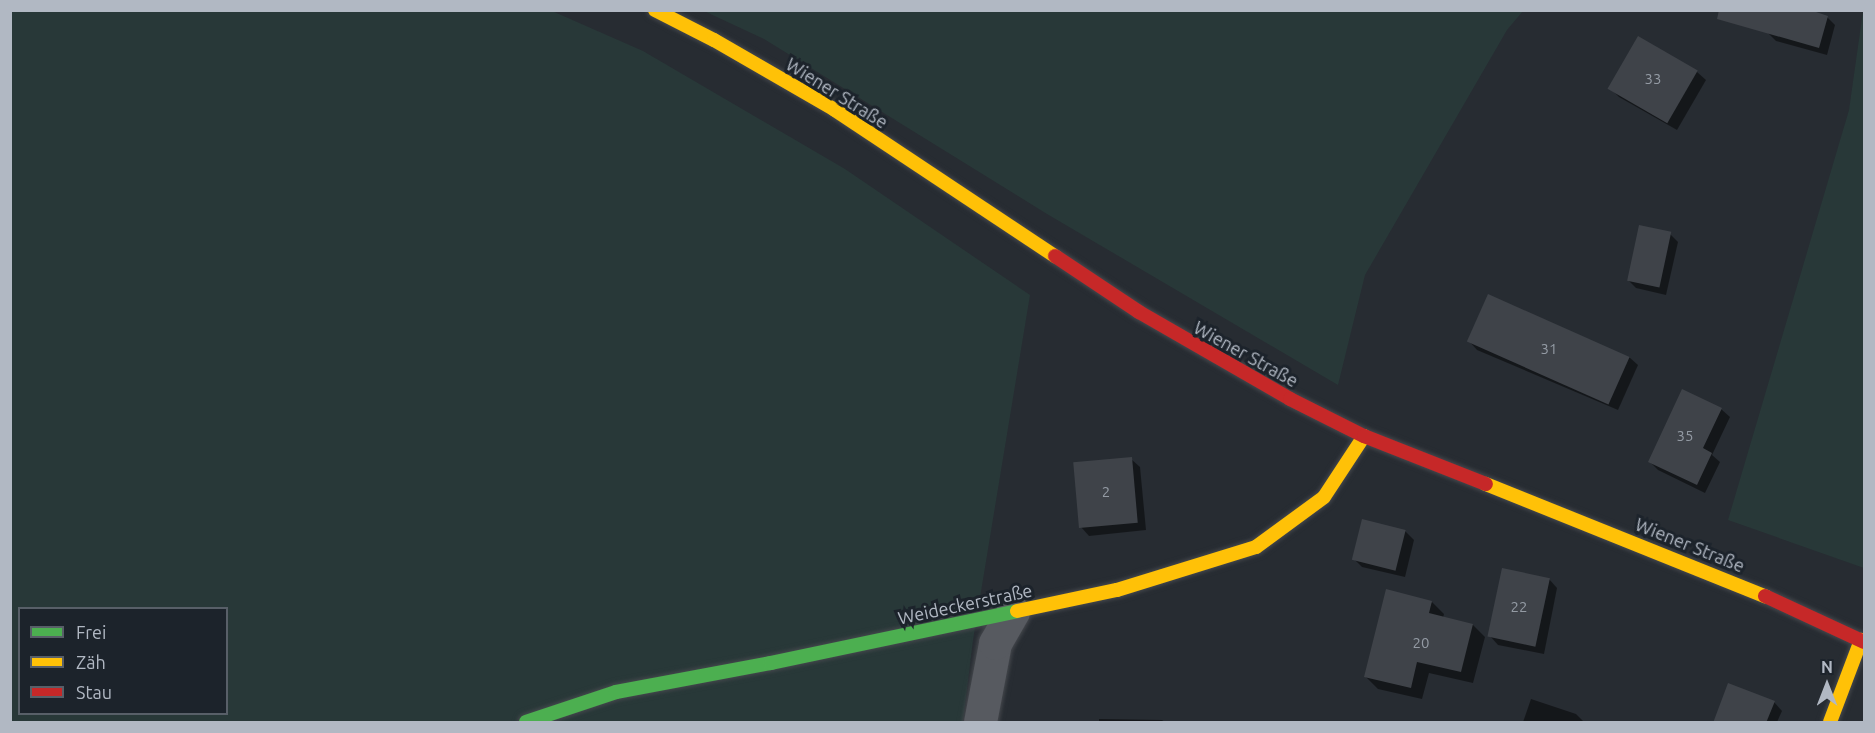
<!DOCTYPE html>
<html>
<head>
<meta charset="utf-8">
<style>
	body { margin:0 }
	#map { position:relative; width:1875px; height:733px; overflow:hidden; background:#272c32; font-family:Ubuntu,sans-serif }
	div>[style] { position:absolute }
	.green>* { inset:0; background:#283838 }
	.shadow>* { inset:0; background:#0007 }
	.building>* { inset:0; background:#3f4349; transform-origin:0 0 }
	.roads { filter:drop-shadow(0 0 2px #45484d) drop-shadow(0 0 2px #45484d) }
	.street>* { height:33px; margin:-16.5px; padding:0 16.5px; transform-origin:16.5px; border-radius:16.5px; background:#575a60 }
	.fast>* { height:14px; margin:-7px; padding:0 7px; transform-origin:7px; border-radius:7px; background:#4caf50 }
	.slow>* { height:14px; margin:-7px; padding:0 7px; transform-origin:7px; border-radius:7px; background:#ffc107 }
	.jam>* { height:14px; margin:-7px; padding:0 7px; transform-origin:7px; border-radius:7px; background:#c62828 }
	span { translate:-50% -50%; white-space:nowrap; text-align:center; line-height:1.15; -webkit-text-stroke:6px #1c232b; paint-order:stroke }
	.number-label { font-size:15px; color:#949ba4 }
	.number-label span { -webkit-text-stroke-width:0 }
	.street-label { font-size:18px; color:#b1b8c3 }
	.frame { position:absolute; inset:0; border:12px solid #b1b8c3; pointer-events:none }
	.legend { position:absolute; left:18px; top:607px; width:210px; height:108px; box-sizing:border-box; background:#1c232b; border:2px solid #585f68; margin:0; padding:8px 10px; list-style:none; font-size:18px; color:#b1b8c3 }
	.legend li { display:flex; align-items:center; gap:12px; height:30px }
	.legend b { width:30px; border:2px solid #585f68 }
	.north { position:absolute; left:1797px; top:655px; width:60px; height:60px; -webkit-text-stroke:4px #1c232b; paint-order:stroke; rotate:0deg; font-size:16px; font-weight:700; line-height:24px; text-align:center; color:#b1b8c3 }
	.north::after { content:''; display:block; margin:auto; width:21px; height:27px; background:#b1b8c3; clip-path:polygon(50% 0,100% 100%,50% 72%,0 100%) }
</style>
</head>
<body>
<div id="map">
	<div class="green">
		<div style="clip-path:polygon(evenodd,10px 11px,552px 11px,643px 51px,845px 169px,1030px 295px,973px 640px,963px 722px,11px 722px,10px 11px,20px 608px,226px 608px,226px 714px,20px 714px,20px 608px)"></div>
		<div style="clip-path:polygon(704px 11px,1523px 11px,1507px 30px,1365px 275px,1338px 385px,1047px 214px,764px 39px)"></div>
		<div style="clip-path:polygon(1863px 11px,1864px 11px,1864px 568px,1728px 520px,1849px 110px)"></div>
	</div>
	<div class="shadow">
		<div style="clip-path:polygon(1827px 17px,1835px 25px,1827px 55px,1776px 41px,1767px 32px)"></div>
		<div style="clip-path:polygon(1639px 38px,1697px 72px,1706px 80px,1677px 130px,1619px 97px,1610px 88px)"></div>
		<div style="clip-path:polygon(1670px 234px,1678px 242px,1666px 295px,1636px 288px,1628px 280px)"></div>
		<div style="clip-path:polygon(1469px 341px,1629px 357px,1638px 365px,1618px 410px,1477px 350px)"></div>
		<div style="clip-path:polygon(1721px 409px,1730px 417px,1712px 455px,1720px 462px,1705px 493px,1658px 470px,1650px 462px)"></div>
		<div style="clip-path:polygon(1131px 459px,1140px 467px,1146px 530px,1089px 536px,1081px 527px)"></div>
		<div style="clip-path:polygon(1405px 531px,1414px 540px,1405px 577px,1362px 567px,1354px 559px)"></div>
		<div style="clip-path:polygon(1549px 579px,1557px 588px,1544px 654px,1498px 645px,1490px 636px)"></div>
		<div style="clip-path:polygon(1432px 602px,1444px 614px,1443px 618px,1473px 625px,1485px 637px,1473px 683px,1429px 673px,1422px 699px,1378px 689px,1366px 677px)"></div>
		<div style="clip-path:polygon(1531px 699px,1576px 714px,1584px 722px,1523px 722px)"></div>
		<div style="clip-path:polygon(1774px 702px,1782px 711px,1777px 722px,1714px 722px)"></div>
		<div style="clip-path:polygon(1099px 719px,1162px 720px,1165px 722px,1099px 722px)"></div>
	</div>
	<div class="building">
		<div style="clip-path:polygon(1719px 10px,1810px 10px,1828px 16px,1819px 48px,1717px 19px)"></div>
		<div style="left:1638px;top:36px;width:69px;height:61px;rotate:30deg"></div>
		<div style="left:1639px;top:225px;width:33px;height:57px;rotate:12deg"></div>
		<div style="left:1488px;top:294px;width:155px;height:52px;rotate:24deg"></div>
		<div style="clip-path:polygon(1682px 389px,1722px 408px,1703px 448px,1712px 453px,1697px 485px,1648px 462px)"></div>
		<div style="left:1132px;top:457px;width:66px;height:59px;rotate:85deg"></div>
		<div style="left:1362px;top:519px;width:45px;height:42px;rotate:14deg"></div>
		<div style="left:1502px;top:568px;width:49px;height:70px;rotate:12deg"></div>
		<div style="clip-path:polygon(1386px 589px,1432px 601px,1429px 613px,1473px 624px,1461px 672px,1417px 662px,1411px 688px,1364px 677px)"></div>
		<div style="clip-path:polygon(1728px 683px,1775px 701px,1766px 723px,1713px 723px)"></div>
	</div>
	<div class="roads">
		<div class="street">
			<div style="left:980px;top:722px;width:80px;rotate:-79.2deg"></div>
			<div style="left:995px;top:643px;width:36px;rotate:-60deg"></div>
		</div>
		<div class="fast">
			<div style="left:526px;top:722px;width:95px;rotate:-18.4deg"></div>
			<div style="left:616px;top:692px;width:158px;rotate:-10.6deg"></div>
			<div style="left:771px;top:663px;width:251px;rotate:-11.9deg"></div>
		</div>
		<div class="slow">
			<div style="left:655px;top:10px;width:66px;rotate:27deg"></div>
			<div style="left:714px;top:40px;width:140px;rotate:30deg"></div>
			<div style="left:835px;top:110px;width:264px;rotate:33.6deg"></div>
			<div style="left:1486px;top:484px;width:301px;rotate:21.9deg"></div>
			<div style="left:1017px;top:611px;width:102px;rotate:-11.9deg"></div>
			<div style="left:1117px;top:590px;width:145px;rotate:-17.2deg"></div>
			<div style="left:1256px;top:547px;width:84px;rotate:-36.3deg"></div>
			<div style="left:1324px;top:497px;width:73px;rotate:-56.7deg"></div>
			<div style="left:1830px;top:722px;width:88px;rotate:-69.3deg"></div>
		</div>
		<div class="jam">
			<div style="left:1055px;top:256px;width:101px;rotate:33.7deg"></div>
			<div style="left:1139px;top:312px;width:174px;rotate:29.9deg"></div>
			<div style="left:1290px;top:399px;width:83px;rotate:26.6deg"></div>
			<div style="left:1364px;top:436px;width:131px;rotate:21.5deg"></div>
			<div style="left:1765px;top:596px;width:109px;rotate:24.9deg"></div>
		</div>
	</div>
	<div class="number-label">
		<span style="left:1653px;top:79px">33</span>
		<span style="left:1549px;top:349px">31</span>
		<span style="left:1685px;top:436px">35</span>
		<span style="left:1106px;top:492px">2</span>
		<span style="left:1519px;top:607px">22</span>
		<span style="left:1421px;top:643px">20</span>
	</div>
	<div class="street-label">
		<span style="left:837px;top:93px;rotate:32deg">Wiener Straße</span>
		<span style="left:1246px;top:354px;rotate:29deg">Wiener Straße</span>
		<span style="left:1690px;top:545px;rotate:22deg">Wiener Straße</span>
		<span style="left:965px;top:604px;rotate:-12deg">Weideckerstraße</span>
	</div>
	<div class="frame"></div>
	<ul class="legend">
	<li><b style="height:8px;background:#4caf50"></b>Frei</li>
	<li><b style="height:8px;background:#ffc107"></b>Zäh</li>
	<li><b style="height:8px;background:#c62828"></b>Stau</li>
	</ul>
	<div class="north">N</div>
</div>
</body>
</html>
